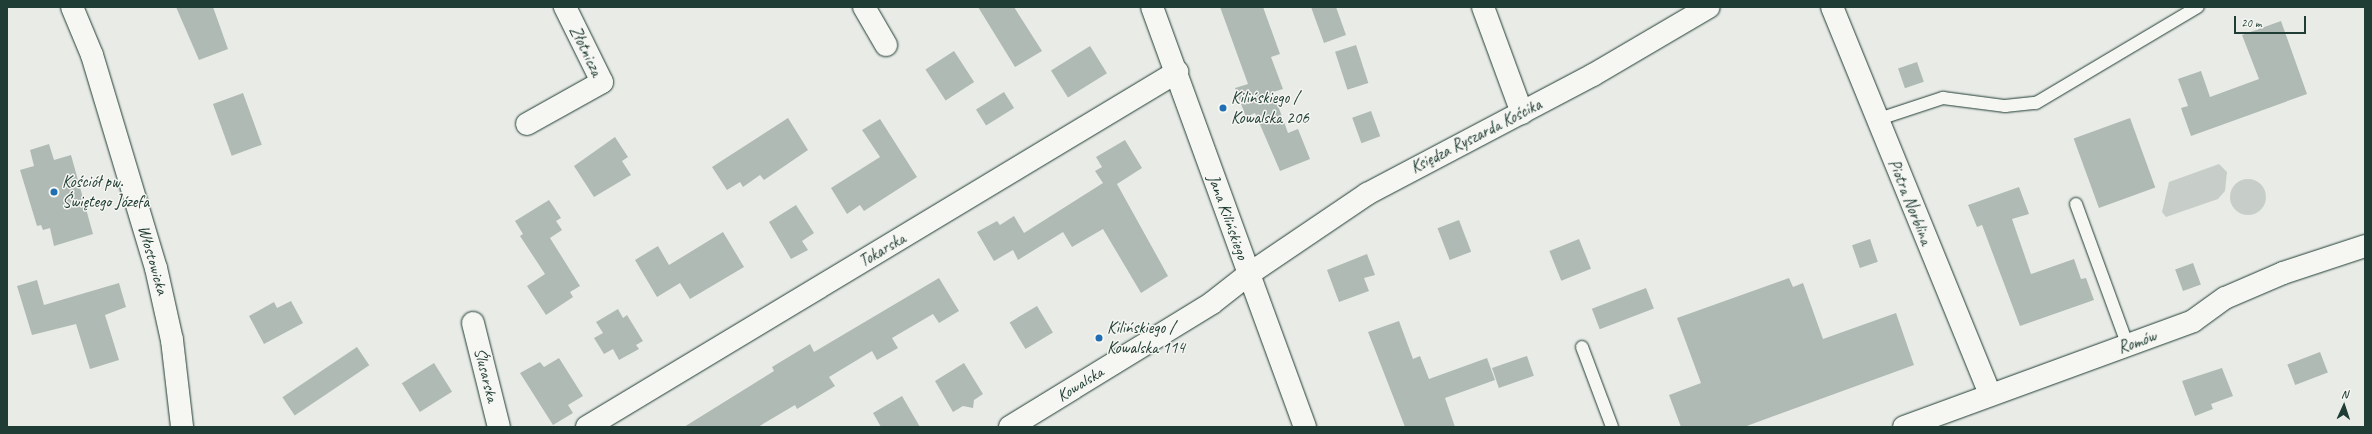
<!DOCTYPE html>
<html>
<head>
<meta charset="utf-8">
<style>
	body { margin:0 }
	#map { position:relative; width:2372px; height:434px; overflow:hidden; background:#e9ebe7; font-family:Caveat,sans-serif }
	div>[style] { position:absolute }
	.green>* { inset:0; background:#c7cec9 }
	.round { border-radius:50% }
	.building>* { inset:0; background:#b0bab5; transform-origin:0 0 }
	.roads { filter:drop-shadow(0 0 1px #1f3d34) drop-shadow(0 0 1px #1f3d34) }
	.lane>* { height:12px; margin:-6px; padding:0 6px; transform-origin:6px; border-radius:6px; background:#f6f6f2 }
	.street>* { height:22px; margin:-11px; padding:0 11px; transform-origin:11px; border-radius:11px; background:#f6f6f2 }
	.secondary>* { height:22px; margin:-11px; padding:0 11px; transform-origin:11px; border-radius:11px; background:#f6f6f2 }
	.dots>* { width:11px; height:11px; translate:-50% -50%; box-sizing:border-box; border:2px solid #f6f6f2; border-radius:50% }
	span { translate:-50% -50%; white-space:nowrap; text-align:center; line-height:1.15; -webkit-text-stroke:3px #f6f6f2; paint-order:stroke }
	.street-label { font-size:17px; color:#1f3d34 }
	.poi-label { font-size:17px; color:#1f3d34 }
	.left { translate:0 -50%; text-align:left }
	.frame { position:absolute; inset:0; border:8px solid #1f3d34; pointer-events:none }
	.north { position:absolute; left:2324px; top:386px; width:40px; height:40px; -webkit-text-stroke:3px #f6f6f2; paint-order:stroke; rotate:3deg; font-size:11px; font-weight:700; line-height:16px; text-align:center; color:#1f3d34 }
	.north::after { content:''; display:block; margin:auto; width:14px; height:18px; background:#1f3d34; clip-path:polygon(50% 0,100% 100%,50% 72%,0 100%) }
	.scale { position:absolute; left:2234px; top:16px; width:72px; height:18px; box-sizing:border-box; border:2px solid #1f3d34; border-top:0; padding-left:5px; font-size:12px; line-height:14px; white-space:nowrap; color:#1f3d34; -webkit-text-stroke:3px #f6f6f2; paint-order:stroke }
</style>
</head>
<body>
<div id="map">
	<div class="green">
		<div style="clip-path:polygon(2219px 164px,2227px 172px,2225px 191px,2218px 199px,2166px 217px,2162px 212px,2169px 182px)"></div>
		<div class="round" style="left:2230px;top:179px;width:36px;height:36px"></div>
	</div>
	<div class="building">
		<div style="clip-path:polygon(176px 7px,213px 7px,228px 49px,199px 60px)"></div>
		<div style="clip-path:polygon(978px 7px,1014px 7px,1042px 51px,1015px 67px)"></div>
		<div style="clip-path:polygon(1220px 7px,1263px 7px,1280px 54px,1271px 57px,1283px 89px,1273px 92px,1288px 133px,1298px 129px,1310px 159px,1280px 171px,1255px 113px,1246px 117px,1235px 88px,1248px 84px)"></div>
		<div style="clip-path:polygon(1311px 7px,1336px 7px,1346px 35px,1324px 43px)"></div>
		<div style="clip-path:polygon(2281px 21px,2307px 94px,2191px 136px,2181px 108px,2188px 106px,2178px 79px,2201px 71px,2210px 97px,2259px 79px,2242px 35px)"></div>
		<div style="left:1356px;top:45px;width:40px;height:22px;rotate:72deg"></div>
		<div style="left:1090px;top:46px;width:32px;height:46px;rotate:58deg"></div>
		<div style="left:954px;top:51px;width:37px;height:34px;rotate:57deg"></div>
		<div style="left:1917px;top:62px;width:21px;height:20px;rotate:71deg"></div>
		<div style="left:1004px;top:92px;width:19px;height:33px;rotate:58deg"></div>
		<div style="left:243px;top:93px;width:55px;height:32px;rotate:70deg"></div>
		<div style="left:1371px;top:111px;width:27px;height:20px;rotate:70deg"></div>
		<div style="clip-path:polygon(788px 118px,808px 150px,764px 180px,760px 175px,743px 187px,740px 182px,727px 190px,712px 167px)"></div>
		<div style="left:2130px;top:118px;width:74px;height:60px;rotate:70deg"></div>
		<div style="clip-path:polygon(880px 119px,917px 177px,864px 211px,860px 205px,847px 214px,831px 188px,880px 157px,862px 130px)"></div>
		<div style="clip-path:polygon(615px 137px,628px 157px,622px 161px,631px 175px,594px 197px,574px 166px)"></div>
		<div style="clip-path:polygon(1125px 140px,1142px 168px,1117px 184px,1168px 276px,1141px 293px,1103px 229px,1072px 247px,1063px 232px,1018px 260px,1013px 250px,994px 261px,977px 232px,997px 221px,1000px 225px,1014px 216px,1024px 233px,1103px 183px,1095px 171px,1102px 167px,1096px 157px)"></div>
		<div style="clip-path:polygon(49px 144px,54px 160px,71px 155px,93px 234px,54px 246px,50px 228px,43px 230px,41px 225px,37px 226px,20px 170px,34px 166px,30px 150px)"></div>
		<div style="clip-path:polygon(2019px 187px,2029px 214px,2012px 219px,2031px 274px,2074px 259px,2081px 279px,2086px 278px,2094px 300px,2020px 326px,1982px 225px,1977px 227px,1968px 205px)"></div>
		<div style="clip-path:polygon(549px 200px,561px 218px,556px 221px,562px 230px,550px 238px,580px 286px,570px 292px,573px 297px,546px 315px,527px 286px,545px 274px,520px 236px,523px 234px,515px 221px)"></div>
		<div style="clip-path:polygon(796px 205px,814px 233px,802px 241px,808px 250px,791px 259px,769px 222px)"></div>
		<div style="left:1459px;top:220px;width:34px;height:23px;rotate:69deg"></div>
		<div style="clip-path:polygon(723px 232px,744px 267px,690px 299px,680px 283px,657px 297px,635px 260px,658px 246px,669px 265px)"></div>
		<div style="left:1579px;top:239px;width:32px;height:32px;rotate:68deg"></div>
		<div style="left:1870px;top:239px;width:24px;height:19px;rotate:71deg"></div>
		<div style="clip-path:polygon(1367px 254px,1375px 275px,1364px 278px,1369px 291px,1339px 302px,1327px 270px)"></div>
		<div style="left:2193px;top:263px;width:23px;height:19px;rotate:70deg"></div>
		<div style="clip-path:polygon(939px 278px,959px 311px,939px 323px,933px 314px,892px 338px,898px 348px,877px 360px,872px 351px,829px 377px,835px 386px,797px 409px,795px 405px,758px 427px,684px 427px,774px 371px,772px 367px,810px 344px,814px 352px)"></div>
		<div style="clip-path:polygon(1789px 278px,1793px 287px,1803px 283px,1823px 339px,1896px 313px,1914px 365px,1744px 427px,1681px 427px,1669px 395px,1701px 383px,1677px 318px)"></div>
		<div style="clip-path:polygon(37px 280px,44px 305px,119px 283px,126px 307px,105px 315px,119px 360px,90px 369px,76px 324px,32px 335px,17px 286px)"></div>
		<div style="left:1646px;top:288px;width:22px;height:58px;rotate:69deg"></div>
		<div style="clip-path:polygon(291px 301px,303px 323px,264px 344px,249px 316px,274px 302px,277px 308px)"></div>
		<div style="left:1037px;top:306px;width:31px;height:32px;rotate:59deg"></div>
		<div style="clip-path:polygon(618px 309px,623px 318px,627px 315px,643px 341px,636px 345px,639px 349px,619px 360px,613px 349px,604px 354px,594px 338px,603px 333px,596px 322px)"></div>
		<div style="clip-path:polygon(1399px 321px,1413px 359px,1420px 356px,1429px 379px,1487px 358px,1495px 380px,1445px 398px,1455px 427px,1405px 427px,1368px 332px)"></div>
		<div style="left:357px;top:347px;width:22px;height:90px;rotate:56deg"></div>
		<div style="left:2320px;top:352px;width:22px;height:35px;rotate:69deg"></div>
		<div style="left:1527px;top:356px;width:21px;height:37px;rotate:71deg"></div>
		<div style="clip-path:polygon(559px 358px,583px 396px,568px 405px,573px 413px,553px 425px,520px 373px,540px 362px,544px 367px)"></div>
		<div style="left:434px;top:363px;width:34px;height:38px;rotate:58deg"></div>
		<div style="clip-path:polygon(964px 363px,983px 394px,974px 400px,973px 408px,963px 406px,953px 412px,935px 381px)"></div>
		<div style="clip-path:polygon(2222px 368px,2233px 396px,2211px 404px,2213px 409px,2195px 416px,2182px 381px)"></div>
		<div style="clip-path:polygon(902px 396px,920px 427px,881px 427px,873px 413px)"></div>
	</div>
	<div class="roads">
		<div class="lane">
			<div style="left:1876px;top:120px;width:71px;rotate:-18.2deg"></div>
			<div style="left:1943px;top:98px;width:63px;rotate:7.4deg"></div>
			<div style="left:2005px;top:106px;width:31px;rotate:-6deg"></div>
			<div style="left:2036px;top:103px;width:188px;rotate:-30.7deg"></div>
			<div style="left:2076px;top:204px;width:151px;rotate:69.9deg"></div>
			<div style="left:1582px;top:347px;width:85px;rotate:69.4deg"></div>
		</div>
		<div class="street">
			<div style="left:864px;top:7px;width:44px;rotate:59.9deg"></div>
			<div style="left:1483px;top:7px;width:113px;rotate:69.8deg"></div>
			<div style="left:1832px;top:7px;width:419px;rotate:67.8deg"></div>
			<div style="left:527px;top:124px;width:86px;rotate:-29.2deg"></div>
			<div style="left:602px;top:82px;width:84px;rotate:-116.3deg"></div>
			<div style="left:1249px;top:274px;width:163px;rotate:69.9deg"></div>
			<div style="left:473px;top:323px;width:107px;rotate:76deg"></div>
			<div style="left:587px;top:427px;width:689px;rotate:-31.04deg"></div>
			<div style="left:1904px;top:427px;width:308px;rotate:-20.1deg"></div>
			<div style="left:2193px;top:321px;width:39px;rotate:-36deg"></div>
			<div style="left:2225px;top:298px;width:63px;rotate:-23.3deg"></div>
			<div style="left:2283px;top:273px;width:86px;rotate:-18.2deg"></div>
		</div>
		<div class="secondary">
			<div style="left:72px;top:7px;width:52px;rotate:67.4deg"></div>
			<div style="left:92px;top:55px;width:222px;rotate:73.3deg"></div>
			<div style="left:156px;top:268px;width:74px;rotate:77.5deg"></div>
			<div style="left:172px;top:340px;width:88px;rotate:83.4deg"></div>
			<div style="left:1152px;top:7px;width:284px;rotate:70deg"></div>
			<div style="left:1010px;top:427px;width:237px;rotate:-31.5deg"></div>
			<div style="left:1212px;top:303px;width:47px;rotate:-38.1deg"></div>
			<div style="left:1249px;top:274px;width:143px;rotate:-34.1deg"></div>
			<div style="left:1367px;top:194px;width:255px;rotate:-27.8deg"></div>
			<div style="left:1593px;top:75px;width:134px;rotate:-30.4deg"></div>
		</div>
	</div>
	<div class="dots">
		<div style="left:1223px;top:108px;background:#1f6fb2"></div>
		<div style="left:54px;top:192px;background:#1f6fb2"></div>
		<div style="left:1099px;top:338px;background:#1f6fb2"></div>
	</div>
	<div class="street-label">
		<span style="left:586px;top:51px;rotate:64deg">Złotnicza</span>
		<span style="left:1476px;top:136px;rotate:-27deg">Księdza Ryszarda Kościka</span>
		<span style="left:1910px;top:202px;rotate:68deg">Piotra Norblina</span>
		<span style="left:1228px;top:217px;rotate:70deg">Jana Kilińskiego</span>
		<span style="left:882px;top:250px;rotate:-31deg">Tokarska</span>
		<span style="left:153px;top:260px;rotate:74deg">Włostowicka</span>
		<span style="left:2137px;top:342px;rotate:-20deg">Romów</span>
		<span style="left:486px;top:375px;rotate:76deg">Ślusarska</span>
		<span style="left:1080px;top:384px;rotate:-32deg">Kowalska</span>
	</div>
	<div class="poi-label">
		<span class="left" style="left:1231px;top:108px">Kilińskiego /<br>Kowalska 206</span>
		<span class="left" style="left:62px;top:192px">Kościół pw.<br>Świętego Józefa</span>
		<span class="left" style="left:1107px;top:338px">Kilińskiego /<br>Kowalska 114</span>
	</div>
	<div class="frame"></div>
	<div class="north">N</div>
	<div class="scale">20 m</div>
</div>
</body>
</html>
